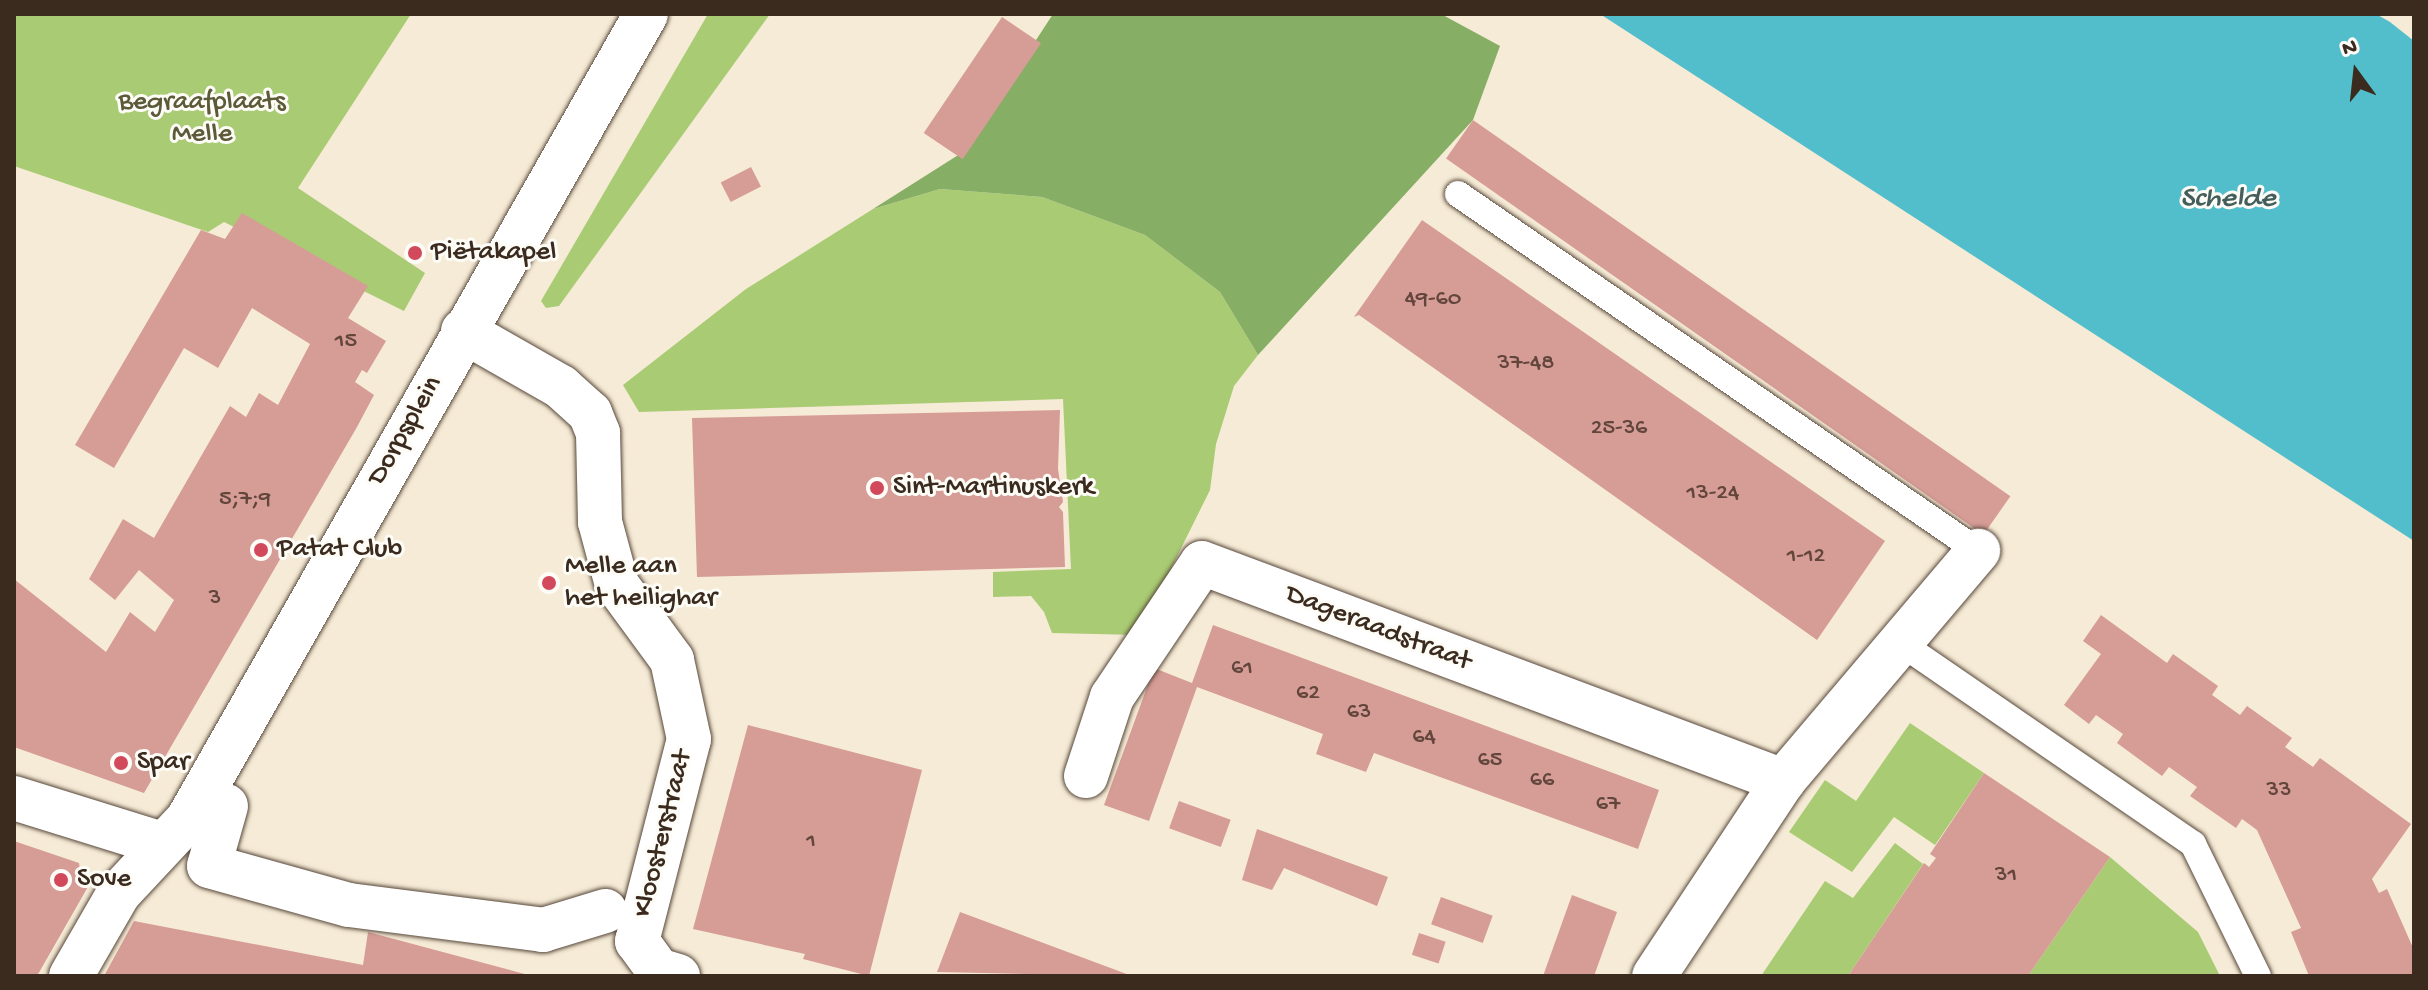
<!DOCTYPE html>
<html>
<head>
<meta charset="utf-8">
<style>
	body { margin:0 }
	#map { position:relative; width:2428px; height:990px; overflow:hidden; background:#f6ebd6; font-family:"Gochi Hand",sans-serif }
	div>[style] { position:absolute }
	.green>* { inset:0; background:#a9cb73 }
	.forest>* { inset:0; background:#86af65 }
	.water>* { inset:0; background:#52becc }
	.building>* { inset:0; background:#d69c96; transform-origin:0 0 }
	.roads { filter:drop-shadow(0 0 2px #57473a) drop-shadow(0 0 2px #57473a) }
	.lane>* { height:26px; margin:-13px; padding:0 13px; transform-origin:13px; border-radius:13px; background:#fff }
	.street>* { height:44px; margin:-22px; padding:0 22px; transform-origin:22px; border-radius:22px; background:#fff }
	.secondary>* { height:44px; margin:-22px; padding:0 22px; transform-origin:22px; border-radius:22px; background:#fff }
	.dots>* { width:22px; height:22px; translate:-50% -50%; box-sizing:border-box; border:4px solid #fdfcf7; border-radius:50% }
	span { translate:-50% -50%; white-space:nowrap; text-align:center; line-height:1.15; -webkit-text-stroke:6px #fdfcf7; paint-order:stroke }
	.number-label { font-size:24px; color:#62463c }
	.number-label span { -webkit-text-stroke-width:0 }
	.park-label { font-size:28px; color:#5c5a38 }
	.poi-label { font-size:28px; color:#3b2a1e }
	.left { translate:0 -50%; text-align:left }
	.street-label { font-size:28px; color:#3b2a1e }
	.water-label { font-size:30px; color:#435e5b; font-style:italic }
	.frame { position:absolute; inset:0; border:16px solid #3b2a1e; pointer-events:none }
	.north { position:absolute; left:2316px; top:32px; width:80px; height:80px; -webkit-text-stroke:6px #fdfcf7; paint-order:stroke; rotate:345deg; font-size:22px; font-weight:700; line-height:32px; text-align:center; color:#3b2a1e }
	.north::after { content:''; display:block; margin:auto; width:28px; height:36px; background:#3b2a1e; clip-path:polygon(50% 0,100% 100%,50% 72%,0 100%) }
</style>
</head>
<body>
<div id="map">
	<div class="green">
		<div style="clip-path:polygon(14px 14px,411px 14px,298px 188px,425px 273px,404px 311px,224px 222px,208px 232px,14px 166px)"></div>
		<div style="clip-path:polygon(708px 14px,770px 14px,559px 306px,546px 308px,541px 301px)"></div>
		<div style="clip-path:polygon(940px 189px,1042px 197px,1145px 235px,1220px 292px,1258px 355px,1234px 386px,1216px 444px,1210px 490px,1138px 635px,1052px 633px,1044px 612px,1031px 596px,993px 597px,993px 572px,1071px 569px,1063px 399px,639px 412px,623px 385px,746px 289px,873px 209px)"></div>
		<div style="clip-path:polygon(1910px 723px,1984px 773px,1935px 845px,1894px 817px,1852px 872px,1789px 832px,1825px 780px,1856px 801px)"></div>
		<div style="clip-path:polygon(1895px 843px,1923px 864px,1848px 976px,1761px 976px,1825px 881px,1853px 898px)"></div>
		<div style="clip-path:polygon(2110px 857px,2198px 932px,2220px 976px,2028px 976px)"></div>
	</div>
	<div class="forest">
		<div style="clip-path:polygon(1053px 14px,1441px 14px,1500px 46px,1473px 120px,1258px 355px,1220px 292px,1145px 235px,1042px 197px,940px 189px,873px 209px,963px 152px)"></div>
	</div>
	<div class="water">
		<div style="clip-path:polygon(1600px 14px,2376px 14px,2390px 22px,2414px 41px,2414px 541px)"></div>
	</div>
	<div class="building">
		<div style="left:1002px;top:17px;width:47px;height:140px;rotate:34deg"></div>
		<div style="left:1473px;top:120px;width:656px;height:47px;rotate:35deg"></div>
		<div style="left:751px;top:167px;width:22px;height:34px;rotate:63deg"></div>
		<div style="clip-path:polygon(242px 213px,368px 286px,348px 318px,386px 341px,367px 373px,362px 370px,355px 382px,374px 395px,357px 427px,144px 793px,14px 747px,14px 579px,106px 652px,130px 612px,155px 632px,174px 600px,139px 570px,115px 600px,89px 579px,123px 519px,154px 538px,230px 406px,246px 417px,259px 393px,278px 405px,310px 344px,252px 308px,218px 368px,184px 348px,114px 468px,75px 445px,201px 230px,225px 239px)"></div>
		<div style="clip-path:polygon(1422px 220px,1885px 541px,1817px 640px,1359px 315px,1354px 317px)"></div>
		<div style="left:419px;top:243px;width:16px;height:16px;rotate:68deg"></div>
		<div style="clip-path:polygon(1060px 410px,1058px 469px,1063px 502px,1059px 507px,1063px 512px,1065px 567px,697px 577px,692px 418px)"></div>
		<div style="clip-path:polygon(2101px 615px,2167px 663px,2173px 654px,2218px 686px,2212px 695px,2240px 715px,2247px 706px,2292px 738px,2285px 747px,2313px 767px,2320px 758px,2411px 824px,2372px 879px,2379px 893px,2387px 889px,2414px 950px,2414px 976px,2309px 976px,2291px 932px,2301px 928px,2257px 830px,2242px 819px,2236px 828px,2190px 796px,2197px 787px,2169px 767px,2162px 776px,2117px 743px,2123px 734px,2096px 715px,2089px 724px,2064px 705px,2101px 654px,2083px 641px)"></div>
		<div style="clip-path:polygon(1213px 625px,1659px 790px,1638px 849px,1374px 753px,1366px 772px,1316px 754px,1323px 734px,1197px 687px,1149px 821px,1104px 805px,1154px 668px,1192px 683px)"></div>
		<div style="clip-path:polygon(748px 725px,922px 770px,869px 976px,803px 959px,805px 954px,693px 929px)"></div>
		<div style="clip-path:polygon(1984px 773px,2110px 857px,2028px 976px,1848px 976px,1924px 863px,1929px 867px,1936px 858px,1930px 854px)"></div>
		<div style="left:1179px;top:801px;width:55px;height:29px;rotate:20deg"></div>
		<div style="clip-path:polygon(1257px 829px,1388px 877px,1377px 906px,1284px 868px,1272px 890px,1242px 880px)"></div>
		<div style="clip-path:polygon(14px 841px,79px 863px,82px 883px,89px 885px,37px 976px,14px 976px)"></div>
		<div style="clip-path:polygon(1572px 895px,1617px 912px,1594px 976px,1543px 976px)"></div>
		<div style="left:1441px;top:897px;width:55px;height:29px;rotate:20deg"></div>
		<div style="clip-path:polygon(960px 912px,1132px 976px,1131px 976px,937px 972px)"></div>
		<div style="clip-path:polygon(134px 921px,363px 965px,368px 932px,532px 976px,104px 976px)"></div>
		<div style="left:1419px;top:933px;width:28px;height:23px;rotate:18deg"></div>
	</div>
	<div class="roads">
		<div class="lane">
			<div style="left:1458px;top:194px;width:631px;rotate:34.47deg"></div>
			<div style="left:1899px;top:642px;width:357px;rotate:34.5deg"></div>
			<div style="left:2193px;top:844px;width:147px;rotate:63.8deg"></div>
		</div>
		<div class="street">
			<div style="left:463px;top:331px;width:113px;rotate:29.7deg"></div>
			<div style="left:561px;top:387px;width:39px;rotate:42deg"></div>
			<div style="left:590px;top:413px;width:22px;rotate:68deg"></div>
			<div style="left:598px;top:433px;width:89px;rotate:88.7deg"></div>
			<div style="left:600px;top:522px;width:65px;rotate:74.9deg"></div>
			<div style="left:617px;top:585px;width:93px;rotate:53.7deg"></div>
			<div style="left:672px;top:660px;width:81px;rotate:77.9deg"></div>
			<div style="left:689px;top:739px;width:209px;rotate:104.4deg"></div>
			<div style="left:637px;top:941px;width:36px;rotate:54deg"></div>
			<div style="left:658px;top:970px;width:21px;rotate:17deg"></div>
			<div style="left:1086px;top:776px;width:83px;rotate:-71.8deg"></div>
			<div style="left:1112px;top:697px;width:161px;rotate:-56.1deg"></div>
			<div style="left:1202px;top:563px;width:621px;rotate:20.57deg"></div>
			<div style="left:14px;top:798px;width:155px;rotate:17.3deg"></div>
			<div style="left:226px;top:806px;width:62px;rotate:105.8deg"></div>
			<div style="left:209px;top:866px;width:145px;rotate:15.6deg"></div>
			<div style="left:349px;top:905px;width:196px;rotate:7.3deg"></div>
			<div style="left:543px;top:930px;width:65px;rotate:-17deg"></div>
			<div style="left:1654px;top:976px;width:234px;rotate:-56.5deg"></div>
			<div style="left:1783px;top:781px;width:302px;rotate:-49.7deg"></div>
		</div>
		<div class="secondary">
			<div style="left:71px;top:976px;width:96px;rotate:-60deg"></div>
			<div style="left:119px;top:893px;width:101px;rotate:-47deg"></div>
			<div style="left:188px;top:819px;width:926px;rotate:-60.36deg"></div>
		</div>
	</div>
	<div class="dots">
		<div style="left:415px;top:253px;background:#d1495b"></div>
		<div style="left:877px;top:488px;background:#d1495b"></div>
		<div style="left:261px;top:550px;background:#d1495b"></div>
		<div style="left:549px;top:583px;background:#d1495b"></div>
		<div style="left:121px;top:763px;background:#d1495b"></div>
		<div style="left:61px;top:880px;background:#d1495b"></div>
	</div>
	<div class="number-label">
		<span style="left:1433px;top:300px">49-60</span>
		<span style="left:346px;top:342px">15</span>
		<span style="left:1526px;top:364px">37-48</span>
		<span style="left:1619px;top:429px">25-36</span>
		<span style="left:1713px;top:494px">13-24</span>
		<span style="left:245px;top:500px">5;7;9</span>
		<span style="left:1806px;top:557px">1-12</span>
		<span style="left:215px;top:599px">3</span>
		<span style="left:1242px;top:669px">61</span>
		<span style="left:1308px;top:694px">62</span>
		<span style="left:1359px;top:713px">63</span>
		<span style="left:1424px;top:738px">64</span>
		<span style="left:1490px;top:761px">65</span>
		<span style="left:1542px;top:781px">66</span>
		<span style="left:2279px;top:791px">33</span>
		<span style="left:1608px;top:805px">67</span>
		<span style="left:811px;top:842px">1</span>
		<span style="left:2006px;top:876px">31</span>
	</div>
	<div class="park-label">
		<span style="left:202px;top:119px">Begraafplaats<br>Melle</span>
	</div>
	<div class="poi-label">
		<span class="left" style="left:431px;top:253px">Piëtakapel</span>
		<span class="left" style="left:893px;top:488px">Sint-Martinuskerk</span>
		<span class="left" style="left:277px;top:550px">Patat Club</span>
		<span class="left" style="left:565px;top:583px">Melle aan<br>het heilighar</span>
		<span class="left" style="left:137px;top:763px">Spar</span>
		<span class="left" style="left:77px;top:880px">Sove</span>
	</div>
	<div class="street-label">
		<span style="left:406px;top:431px;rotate:-60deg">Dorpsplein</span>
		<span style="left:1378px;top:629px;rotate:21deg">Dageraadstraat</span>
		<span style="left:664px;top:834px;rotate:-76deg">Kloosterstraat</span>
	</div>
	<div class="water-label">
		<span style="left:2228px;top:200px">Schelde</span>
	</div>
	<div class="frame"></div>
	<div class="north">N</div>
</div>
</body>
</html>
